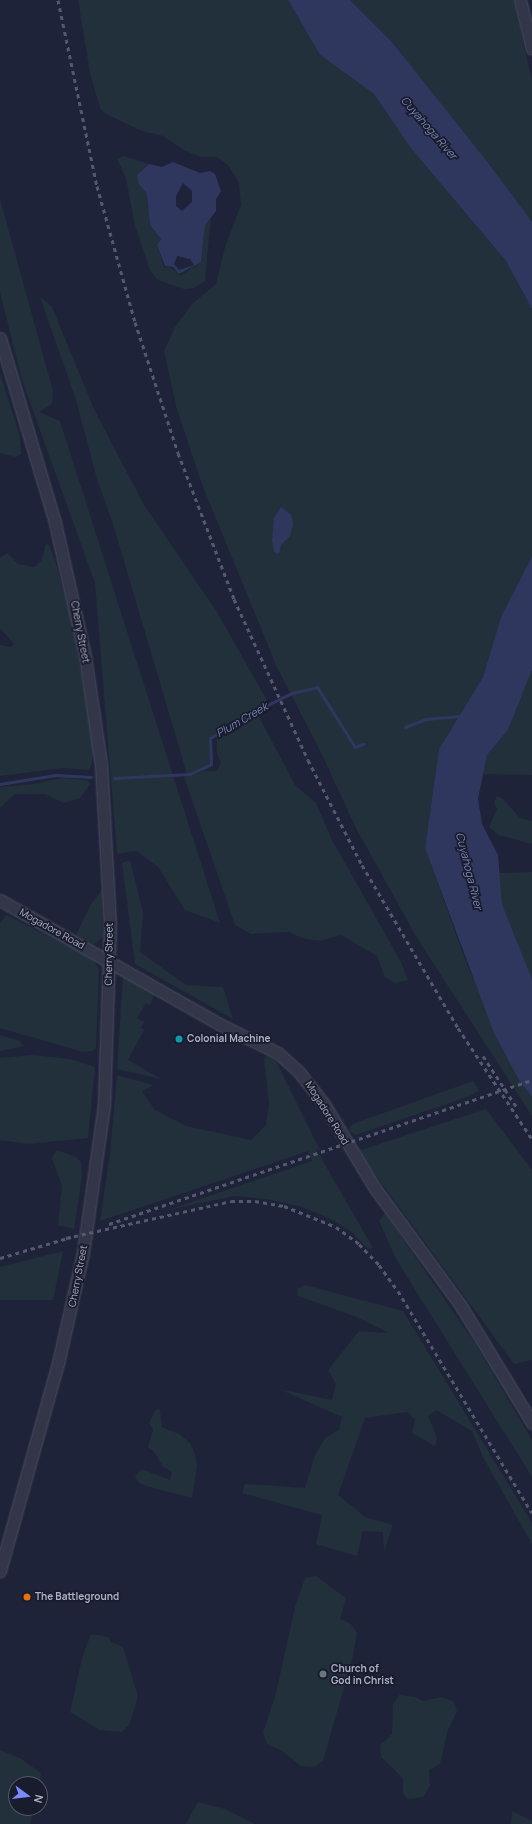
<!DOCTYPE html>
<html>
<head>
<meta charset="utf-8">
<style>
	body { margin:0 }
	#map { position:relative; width:532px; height:1824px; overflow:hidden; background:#1f2339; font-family:Manrope,sans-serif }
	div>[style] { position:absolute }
	.green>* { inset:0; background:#21303a }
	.water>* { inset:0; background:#30375f }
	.stream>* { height:3px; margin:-1.5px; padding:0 1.5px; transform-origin:1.5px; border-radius:1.5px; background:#30375f }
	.roads { filter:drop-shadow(0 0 1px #4a4e61) drop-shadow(0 0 1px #4a4e61) }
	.tertiary>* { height:11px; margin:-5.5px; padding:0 5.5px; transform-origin:5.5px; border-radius:5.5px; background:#333649 }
	.rail>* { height:3px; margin-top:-1.5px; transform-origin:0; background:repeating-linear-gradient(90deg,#555970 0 4px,transparent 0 8px) }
	.dots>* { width:11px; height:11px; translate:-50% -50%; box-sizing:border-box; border:2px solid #191c2d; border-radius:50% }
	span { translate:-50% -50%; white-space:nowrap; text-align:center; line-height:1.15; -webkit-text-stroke:3.5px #191c2d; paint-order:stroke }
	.street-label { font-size:10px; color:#adb0c6 }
	.poi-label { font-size:10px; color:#adb0c6; font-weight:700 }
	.left { translate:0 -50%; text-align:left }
	.water-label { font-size:11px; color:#7b85b4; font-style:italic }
	.north { position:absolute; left:8px; top:1776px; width:40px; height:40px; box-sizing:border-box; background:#191c2d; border:1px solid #54576a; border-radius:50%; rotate:105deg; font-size:11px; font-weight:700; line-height:16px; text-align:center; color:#adb0c6 }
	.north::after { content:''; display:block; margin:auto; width:14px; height:18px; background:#7c8bfc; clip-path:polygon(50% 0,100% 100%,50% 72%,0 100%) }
</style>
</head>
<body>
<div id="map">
	<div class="green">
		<div style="clip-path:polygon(78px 0,288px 0,320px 55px,374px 94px,410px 147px,506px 261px,532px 309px,532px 556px,501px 617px,483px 677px,439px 749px,425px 848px,468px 967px,519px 1080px,532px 1097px,532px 1116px,417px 938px,356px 828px,323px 757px,276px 665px,203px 487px,177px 410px,164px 351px,175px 327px,192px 304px,216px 284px,225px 247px,241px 205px,239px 183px,229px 166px,217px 157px,201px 157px,184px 150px,163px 136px,142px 131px,106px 114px,100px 108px,90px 73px)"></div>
		<div style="clip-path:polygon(350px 0,513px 0,532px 80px,532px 222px,392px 42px)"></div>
		<div style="clip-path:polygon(124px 156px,149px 164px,142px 170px,138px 183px,147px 194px,150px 225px,161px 239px,157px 245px,164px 267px,172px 268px,180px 276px,201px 262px,205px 225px,211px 216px,205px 281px,194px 288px,184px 289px,169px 284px,157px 279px,150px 270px,135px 226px,126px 178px,117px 159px)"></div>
		<div style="clip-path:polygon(0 199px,53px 391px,52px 404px,39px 412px,60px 421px,220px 923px,185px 910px,158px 867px,136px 851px,117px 854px,95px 583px,22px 380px,0 292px)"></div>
		<div style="clip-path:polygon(40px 297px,52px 307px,94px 409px,144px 505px,217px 612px,269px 704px,210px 738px,211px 764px,190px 774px,187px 774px,113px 524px,97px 479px,76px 400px)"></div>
		<div style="clip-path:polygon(0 373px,20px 437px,21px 454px,16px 457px,0 453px)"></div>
		<div style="clip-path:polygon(46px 544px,49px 545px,56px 563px,74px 632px,94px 751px,91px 767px,89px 770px,63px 768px,0 776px,0 645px,11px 647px,14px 644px,0 628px,0 558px,7px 553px,18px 564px,34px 567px,41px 561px)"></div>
		<div style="clip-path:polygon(532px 670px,532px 775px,483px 774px,487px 755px,508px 730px)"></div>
		<div style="clip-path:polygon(258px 715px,295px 785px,316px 803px,332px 840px,401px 962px,408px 980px,395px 983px,385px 977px,377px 956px,341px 935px,320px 941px,302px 938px,289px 932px,251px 934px,235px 925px,184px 777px,205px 771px,217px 771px,221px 763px,217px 754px,217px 739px,234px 732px)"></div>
		<div style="clip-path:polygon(61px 778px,87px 780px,90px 784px,80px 798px,64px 803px,44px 794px,15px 794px,0 808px,0 787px,34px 784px)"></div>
		<div style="clip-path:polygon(497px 796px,503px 799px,520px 818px,532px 821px,532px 844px,499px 835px,489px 827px,497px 809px,494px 802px)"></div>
		<div style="clip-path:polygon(130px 860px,143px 913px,140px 952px,186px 985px,223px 987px,233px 1019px,135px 964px,122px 863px)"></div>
		<div style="clip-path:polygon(532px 872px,532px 979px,502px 904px,499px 873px)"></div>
		<div style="clip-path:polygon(102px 890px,103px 937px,93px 945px,76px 935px,91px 904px)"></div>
		<div style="clip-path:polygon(7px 915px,93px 960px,99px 970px,96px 1048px,93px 1051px,83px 1052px,0 1028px,0 923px)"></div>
		<div style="clip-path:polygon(123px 977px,155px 993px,150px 1006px,146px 1003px,137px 1018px,144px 1022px,141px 1028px,144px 1030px,128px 1060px,161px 1079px,117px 1069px)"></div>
		<div style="clip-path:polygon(0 1035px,20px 1041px,24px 1046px,0 1051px)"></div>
		<div style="clip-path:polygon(32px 1055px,70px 1059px,95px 1067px,88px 1138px,28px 1144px,0 1140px,0 1058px)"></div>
		<div style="clip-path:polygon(267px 1055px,275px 1059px,320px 1150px,316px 1149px,373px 1248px,368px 1249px,352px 1232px,329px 1218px,299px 1206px,266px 1199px,234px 1196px,168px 1210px,312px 1161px,308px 1151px,100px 1221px,110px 1153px,117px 1075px,153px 1085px,142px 1091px,155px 1110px,186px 1126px,251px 1140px,266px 1125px,269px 1103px,264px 1059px)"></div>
		<div style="clip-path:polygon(473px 1081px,479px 1090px,470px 1096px,356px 1135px,349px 1131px,350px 1126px,358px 1122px)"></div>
		<div style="clip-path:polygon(486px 1109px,532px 1170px,532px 1360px,514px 1364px,358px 1151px)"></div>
		<div style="clip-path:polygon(57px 1150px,76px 1157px,81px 1162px,82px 1176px,74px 1229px,58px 1225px,62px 1186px,52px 1158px)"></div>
		<div style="clip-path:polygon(385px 1213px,474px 1342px,532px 1440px,532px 1477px,396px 1259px,379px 1221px)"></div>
		<div style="clip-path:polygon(63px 1251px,53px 1300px,0 1300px,0 1267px)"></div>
		<div style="clip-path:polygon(305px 1285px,403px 1311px,532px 1523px,532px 1544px,484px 1459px,472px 1431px,436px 1410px,428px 1416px,437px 1438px,435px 1446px,412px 1433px,415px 1419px,407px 1412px,365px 1418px,338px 1495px,365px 1517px,393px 1525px,384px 1551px,383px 1532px,363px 1531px,357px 1556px,316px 1544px,322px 1515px,242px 1493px,245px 1484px,305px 1488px,315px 1455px,325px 1438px,339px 1430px,342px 1417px,279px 1389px,332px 1400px,336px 1384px,328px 1370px,359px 1331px,389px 1333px,357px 1317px,298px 1296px,297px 1289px)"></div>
		<div style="clip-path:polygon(156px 1409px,160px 1410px,162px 1427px,179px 1434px,190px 1443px,195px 1454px,197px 1466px,192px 1498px,146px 1486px,139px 1483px,135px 1476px,142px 1469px,170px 1480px,172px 1472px,163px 1467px,155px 1453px,148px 1447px,153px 1429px,149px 1423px)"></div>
		<div style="clip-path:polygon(316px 1576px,346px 1598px,340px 1619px,351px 1624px,357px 1633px,353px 1656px,323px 1761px,314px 1767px,301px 1766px,282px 1751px,267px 1744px,263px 1733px,276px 1693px,295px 1607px,305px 1578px)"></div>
		<div style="clip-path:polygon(91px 1634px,108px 1637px,111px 1642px,123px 1647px,138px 1696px,130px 1723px,122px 1732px,100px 1730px,70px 1712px,82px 1658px)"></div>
		<div style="clip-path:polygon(399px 1695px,415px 1697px,423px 1701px,442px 1697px,454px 1702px,457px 1711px,448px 1730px,440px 1764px,429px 1770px,430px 1786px,423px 1797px,408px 1799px,403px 1794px,403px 1778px,382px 1758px,380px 1750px,380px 1745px,392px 1734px,393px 1704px)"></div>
		<div style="clip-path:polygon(0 1750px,20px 1758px,41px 1773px,40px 1785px,16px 1784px,16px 1808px,34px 1808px,30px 1824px,0 1824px)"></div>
		<div style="clip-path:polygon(198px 1802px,225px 1809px,255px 1824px,186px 1824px)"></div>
		<div style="clip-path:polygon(512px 1811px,532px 1821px,532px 1824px,511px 1824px)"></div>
	</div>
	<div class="water">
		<div style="clip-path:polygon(288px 0,350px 0,392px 42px,485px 159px,532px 222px,532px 309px,506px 261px,410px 147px,374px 94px,320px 55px)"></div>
		<div style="clip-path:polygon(evenodd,173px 162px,200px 173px,210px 171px,215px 174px,221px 191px,216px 199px,216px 211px,205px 225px,201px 262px,179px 274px,173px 267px,165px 266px,157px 245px,161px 239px,150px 225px,147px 194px,138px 183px,137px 175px,149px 164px,162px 167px,173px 162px,183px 183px,192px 191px,192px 202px,182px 211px,176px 206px,176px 196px,183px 183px,173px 162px,177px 256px,190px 259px,194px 265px,179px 270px,174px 264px,177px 256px)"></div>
		<div style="clip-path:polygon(281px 507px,291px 515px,293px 524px,290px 536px,281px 545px,279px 554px,274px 552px,272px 540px,274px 518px)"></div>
		<div style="clip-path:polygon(532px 556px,532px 670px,508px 730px,487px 755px,478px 799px,482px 824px,498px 855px,502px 904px,532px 979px,532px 1097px,519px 1080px,494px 1033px,425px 848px,439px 749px,483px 677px,501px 617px)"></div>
	</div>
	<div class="stream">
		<div style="left:405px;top:727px;width:22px;rotate:-21deg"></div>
		<div style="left:426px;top:719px;width:37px;rotate:-5deg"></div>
		<div style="left:114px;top:778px;width:76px;rotate:-3deg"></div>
		<div style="left:190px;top:774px;width:23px;rotate:-25deg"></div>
		<div style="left:211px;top:764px;width:26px;rotate:-92deg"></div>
		<div style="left:210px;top:738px;width:59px;rotate:-30.5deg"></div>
		<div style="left:261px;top:708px;width:34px;rotate:-26deg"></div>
		<div style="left:292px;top:693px;width:26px;rotate:-13deg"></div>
		<div style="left:317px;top:687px;width:71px;rotate:57.7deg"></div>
		<div style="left:355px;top:747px;width:9px;rotate:-21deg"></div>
		<div style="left:0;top:784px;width:56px;rotate:-9.3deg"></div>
		<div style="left:55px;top:775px;width:36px;rotate:3deg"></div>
	</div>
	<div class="roads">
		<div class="tertiary">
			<div style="left:520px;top:0;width:50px;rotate:76.2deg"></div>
			<div style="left:0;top:338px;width:193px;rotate:73.4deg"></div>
			<div style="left:55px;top:523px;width:136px;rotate:77.3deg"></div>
			<div style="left:85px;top:656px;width:109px;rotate:81.6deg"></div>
			<div style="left:101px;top:764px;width:159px;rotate:86.8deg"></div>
			<div style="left:110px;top:923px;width:182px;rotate:91.9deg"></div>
			<div style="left:104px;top:1105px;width:149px;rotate:98.1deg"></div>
			<div style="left:83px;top:1253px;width:113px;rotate:102.8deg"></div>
			<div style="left:58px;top:1363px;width:216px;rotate:105.6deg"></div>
			<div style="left:0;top:900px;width:252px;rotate:29.5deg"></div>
			<div style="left:219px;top:1024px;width:66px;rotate:26.2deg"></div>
			<div style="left:278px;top:1053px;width:28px;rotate:42deg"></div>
			<div style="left:299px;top:1072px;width:41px;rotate:52deg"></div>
			<div style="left:324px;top:1104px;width:97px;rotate:58.9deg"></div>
			<div style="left:374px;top:1187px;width:147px;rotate:53.8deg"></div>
			<div style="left:461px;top:1306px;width:137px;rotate:58.7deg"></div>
		</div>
	</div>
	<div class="rail">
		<div style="left:58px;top:0;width:190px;rotate:78.2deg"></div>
		<div style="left:97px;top:186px;width:141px;rotate:74.4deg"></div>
		<div style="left:135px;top:322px;width:138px;rotate:71.8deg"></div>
		<div style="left:178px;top:453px;width:156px;rotate:69deg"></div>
		<div style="left:234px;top:599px;width:177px;rotate:65.3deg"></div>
		<div style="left:308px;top:760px;width:118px;rotate:62.8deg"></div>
		<div style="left:362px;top:865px;width:189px;rotate:59.5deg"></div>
		<div style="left:458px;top:1028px;width:133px;rotate:56.3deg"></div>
		<div style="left:483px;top:1056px;width:60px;rotate:56.6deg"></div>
		<div style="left:109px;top:1224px;width:447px;rotate:-18.8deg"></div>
		<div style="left:66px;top:1238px;width:169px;rotate:-12.6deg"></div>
		<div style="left:231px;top:1201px;width:24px"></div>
		<div style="left:255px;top:1201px;width:29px;rotate:10deg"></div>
		<div style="left:284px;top:1206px;width:56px;rotate:22deg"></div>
		<div style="left:336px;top:1227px;width:29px;rotate:36deg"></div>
		<div style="left:359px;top:1244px;width:29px;rotate:46deg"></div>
		<div style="left:379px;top:1265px;width:32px;rotate:54deg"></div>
		<div style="left:398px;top:1291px;width:259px;rotate:58.9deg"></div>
		<div style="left:0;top:1258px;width:74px;rotate:-16.5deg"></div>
	</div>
	<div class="dots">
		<div style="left:179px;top:1039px;background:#0f9aa8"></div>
		<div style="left:27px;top:1597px;background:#e8710a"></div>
		<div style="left:323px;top:1674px;background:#6b7280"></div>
	</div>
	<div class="street-label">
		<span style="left:80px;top:632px;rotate:79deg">Cherry Street</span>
		<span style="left:52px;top:929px;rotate:29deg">Mogadore Road</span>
		<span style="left:109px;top:954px;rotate:-89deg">Cherry Street</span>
		<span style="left:327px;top:1113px;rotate:58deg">Mogadore Road</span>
		<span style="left:78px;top:1276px;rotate:-79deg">Cherry Street</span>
	</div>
	<div class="poi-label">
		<span class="left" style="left:187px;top:1039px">Colonial Machine</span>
		<span class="left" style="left:35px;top:1597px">The Battleground</span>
		<span class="left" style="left:331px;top:1674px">Church of<br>God in Christ</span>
	</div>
	<div class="water-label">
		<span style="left:429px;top:128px;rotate:49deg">Cuyahoga River</span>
		<span style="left:242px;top:720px;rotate:-30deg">Plum Creek</span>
		<span style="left:469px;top:871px;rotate:76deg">Cuyahoga River</span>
	</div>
	<div class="north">N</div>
</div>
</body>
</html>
